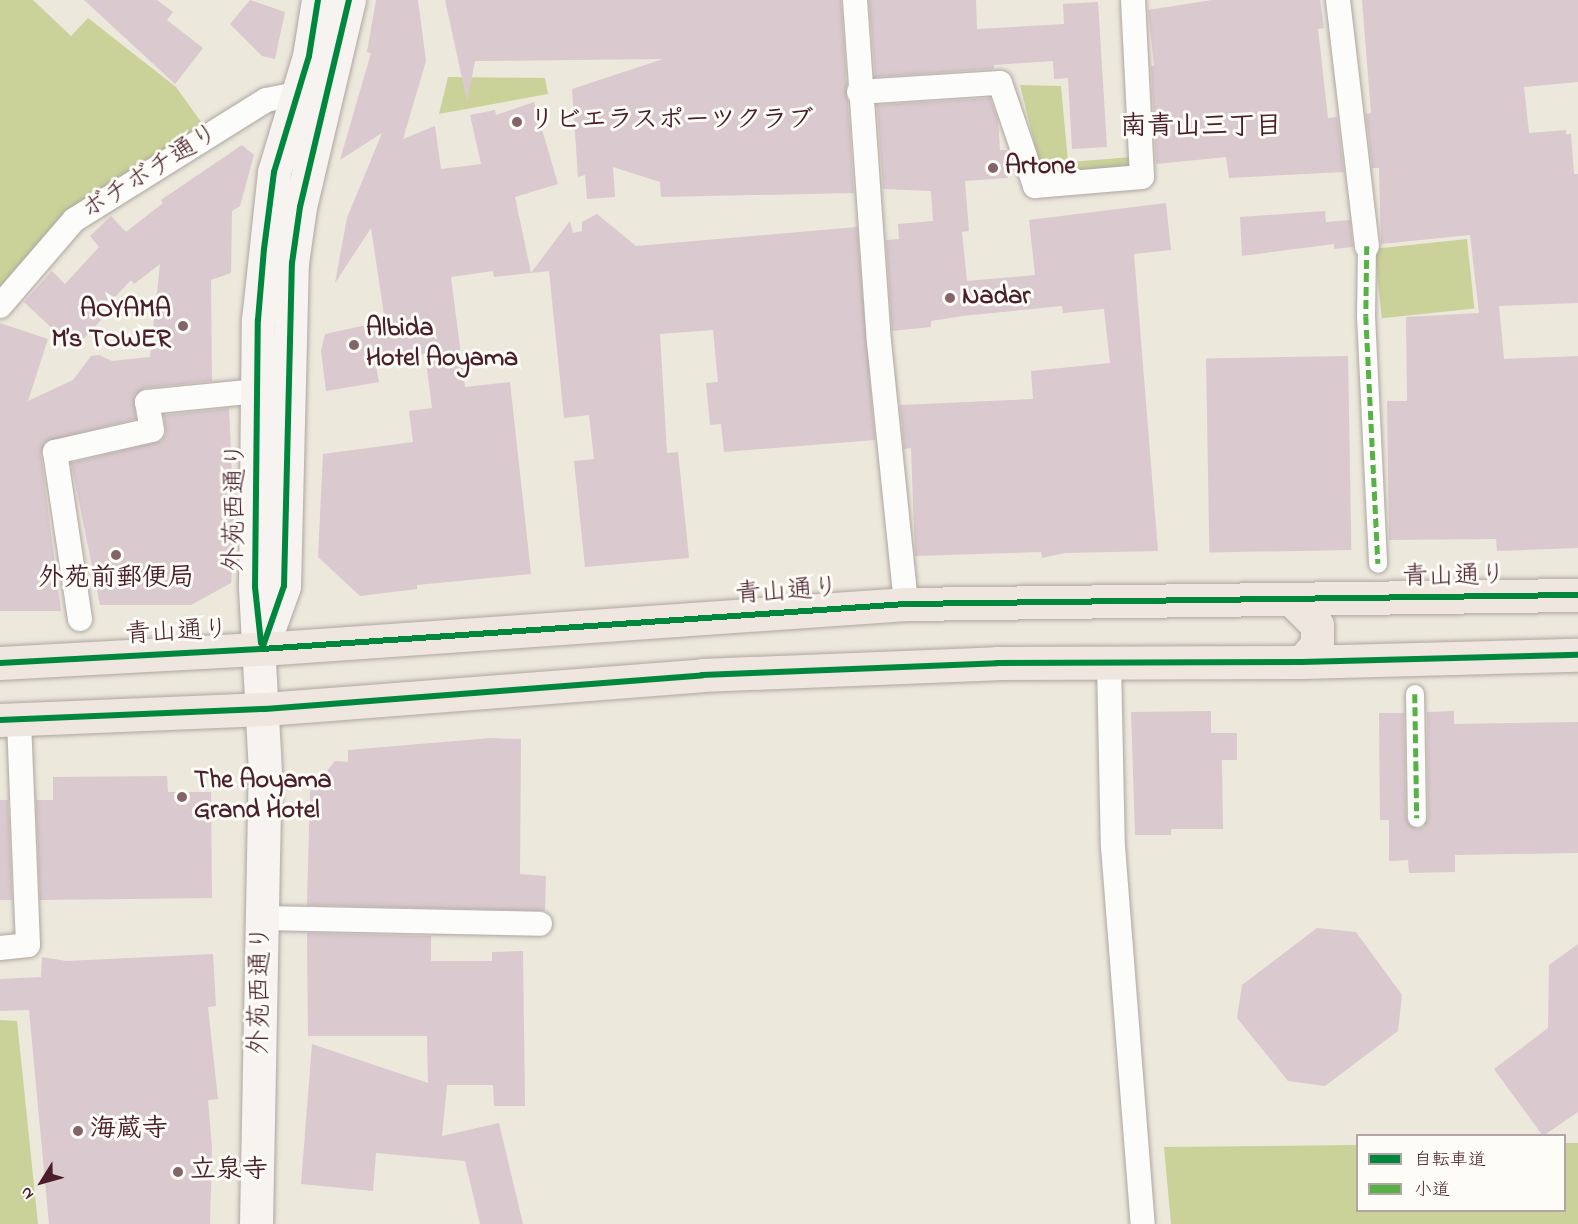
<!DOCTYPE html>
<html>
<head>
<meta charset="utf-8">
<style>
	body { margin:0 }
	#map { position:relative; width:1578px; height:1224px; overflow:hidden; background:#ece8dc; font-family:"Indie Flower","Klee One",sans-serif }
	div>[style] { position:absolute }
	.green>* { inset:0; background:#cad299; transform-origin:0 0 }
	.building>* { inset:0; background:#dac9ce; transform-origin:0 0 }
	.roads { filter:drop-shadow(0 0 2px #aea6a1) drop-shadow(0 0 2px #aea6a1) }
	.pedestrian>* { height:18px; margin:-9px; padding:0 9px; transform-origin:9px; border-radius:9px; background:#fcfcfa }
	.minor>* { height:24px; margin:-12px; padding:0 12px; transform-origin:12px; border-radius:12px; background:#fcfcfa }
	.secondary>* { height:33px; margin:-16.5px; padding:0 16.5px; transform-origin:16.5px; border-radius:16.5px; background:#f6f3f0 }
	.trunk>* { height:33px; margin:-16.5px; padding:0 16.5px; transform-origin:16.5px; border-radius:16.5px; background:#efe6df }
	.quiet>* { height:4.5px; margin-top:-2.25px; transform-origin:0; background:repeating-linear-gradient(90deg,#57b146 0 9px,transparent 0 13.5px) }
	.cycleway>* { height:6px; margin:-3px; padding:0 3px; transform-origin:3px; border-radius:3px; background:#00873e }
	.dots>* { width:16px; height:16px; translate:-50% -50%; box-sizing:border-box; border:3px solid #fdfcf7; border-radius:50% }
	span { translate:-50% -50%; white-space:nowrap; text-align:center; line-height:1.15; -webkit-text-stroke:6px #fdfcf7; paint-order:stroke }
	.poi-label { font-size:26px; color:#4a1f2b; font-weight:700 }
	.left { translate:0 -50%; text-align:left }
	.right { translate:-100% -50%; text-align:right }
	.street-label { font-size:26px; color:#4a1f2b }
	.neighbourhood-label { font-size:27px; color:#4a1f2b; font-weight:700 }
	.legend { position:absolute; left:1356px; top:1134px; width:210px; height:78px; box-sizing:border-box; background:#fdfcf7; border:2px solid #b5a4a5; margin:0; padding:8px 10px; list-style:none; font-size:18px; color:#4a1f2b }
	.legend li { display:flex; align-items:center; gap:12px; height:30px }
	.legend b { width:30px; border:2px solid #b5a4a5 }
	.north { position:absolute; left:12px; top:1152px; width:60px; height:60px; -webkit-text-stroke:4px #fdfcf7; paint-order:stroke; rotate:233deg; font-size:16px; font-weight:700; line-height:24px; text-align:center; color:#4a1f2b }
	.north::after { content:''; display:block; margin:auto; width:21px; height:27px; background:#4a1f2b; clip-path:polygon(50% 0,100% 100%,50% 72%,0 100%) }
</style>
</head>
<body>
<div id="map">
	<div class="green">
		<div style="clip-path:polygon(0 0,33px 0,71px 36px,88px 18px,176px 87px,209px 133px,99px 195px,0 296px)"></div>
		<div style="clip-path:polygon(448px 77px,545px 78px,548px 94px,439px 114px)"></div>
		<div style="clip-path:polygon(1020px 85px,1061px 86px,1068px 162px,1133px 157px,1133px 170px,1042px 174px)"></div>
		<div style="left:1467px;top:239px;width:70px;height:93px;rotate:84deg"></div>
		<div style="clip-path:polygon(0 1020px,17px 1021px,38px 1224px,0 1224px)"></div>
		<div style="clip-path:polygon(1565px 1143px,1578px 1143px,1578px 1224px,1171px 1224px,1164px 1147px,1357px 1145px,1358px 1210px,1564px 1210px)"></div>
	</div>
	<div class="building">
		<div style="clip-path:polygon(84px 0,157px 0,173px 12px,167px 20px,203px 48px,175px 84px)"></div>
		<div style="clip-path:polygon(250px 0,285px 12px,275px 59px,262px 56px,230px 24px)"></div>
		<div style="clip-path:polygon(376px 0,418px 0,426px 61px,403px 139px,435px 126px,441px 169px,481px 164px,470px 115px,495px 110px,496px 115px,534px 102px,558px 184px,515px 197px,531px 273px,570px 221px,573px 233px,582px 231px,582px 222px,597px 214px,636px 246px,857px 227px,875px 440px,724px 452px,721px 424px,710px 425px,706px 383px,718px 382px,713px 330px,660px 334px,667px 453px,678px 452px,689px 558px,585px 567px,574px 461px,594px 459px,589px 415px,564px 418px,549px 271px,494px 277px,493px 271px,451px 277px,465px 387px,510px 382px,531px 574px,417px 585px,417px 589px,360px 596px,318px 557px,323px 454px,413px 442px,409px 411px,432px 408px,425px 354px,375px 361px,379px 382px,326px 391px,321px 351px,325px 334px,385px 321px,371px 228px,335px 283px,347px 218px,382px 133px,340px 160px,371px 53px,367px 52px)"></div>
		<div style="clip-path:polygon(445px 0,841px 0,854px 193px,661px 197px,660px 182px,613px 167px,615px 197px,587px 199px,585px 175px,578px 177px,572px 89px,663px 59px,475px 61px,467px 101px)"></div>
		<div style="clip-path:polygon(869px 0,976px 0,977px 29px,1064px 24px,1063px 4px,1098px 2px,1107px 147px,1072px 149px,1068px 78px,1054px 79px,1053px 61px,994px 65px,994px 69px,875px 77px)"></div>
		<div style="clip-path:polygon(1212px 0,1320px 0,1324px 28px,1318px 29px,1328px 118px,1337px 117px,1344px 172px,1229px 178px,1226px 157px,1156px 164px,1151px 66px,1154px 66px,1148px 10px)"></div>
		<div style="clip-path:polygon(1362px 0,1578px 0,1578px 82px,1524px 87px,1529px 133px,1566px 130px,1566px 134px,1571px 134px,1574px 174px,1578px 174px,1578px 303px,1499px 306px,1504px 359px,1578px 356px,1578px 548px,1497px 551px,1496px 539px,1389px 540px,1387px 401px,1407px 401px,1406px 317px,1479px 313px,1470px 235px,1381px 244px,1379px 168px,1372px 168px,1366px 114px,1371px 113px)"></div>
		<div style="clip-path:polygon(990px 98px,998px 120px,1000px 150px,1007px 150px,1008px 178px,965px 181px,969px 231px,962px 232px,967px 281px,1035px 275px,1029px 220px,1166px 203px,1171px 250px,1134px 254px,1158px 551px,1065px 553px,1042px 558px,1041px 552px,915px 556px,911px 448px,904px 449px,900px 405px,1033px 399px,1031px 371px,1110px 363px,1104px 309px,1063px 313px,1062px 306px,962px 316px,931px 321px,931px 327px,892px 331px,886px 240px,899px 239px,898px 224px,933px 221px,931px 191px,883px 189px,877px 105px)"></div>
		<div style="clip-path:polygon(242px 145px,254px 155px,240px 206px,232px 211px,231px 273px,211px 280px,212px 381px,145px 388px,134px 397px,136px 419px,45px 442px,41px 454px,61px 611px,0 611px,0 323px,48px 339px,28px 401px,73px 380px,91px 356px,99px 355px,112px 361px,150px 357px,160px 264px,134px 284px,131px 280px,98px 315px,102px 319px,74px 349px,24px 302px,52px 271px,65px 284px,99px 247px,90px 236px,111px 216px,126px 232px,163px 203px,161px 200px)"></div>
		<div style="clip-path:polygon(1325px 211px,1326px 222px,1350px 220px,1353px 247px,1334px 249px,1334px 244px,1242px 256px,1240px 217px)"></div>
		<div style="left:1348px;top:356px;width:194px;height:142px;rotate:89deg"></div>
		<div style="clip-path:polygon(229px 408px,235px 541px,231px 583px,191px 605px,100px 605px,71px 463px,161px 441px,166px 434px,164px 415px)"></div>
		<div style="clip-path:polygon(1211px 711px,1211px 733px,1237px 733px,1237px 760px,1222px 760px,1223px 829px,1171px 829px,1171px 835px,1135px 835px,1131px 712px)"></div>
		<div style="clip-path:polygon(1454px 711px,1454px 724px,1578px 722px,1578px 853px,1455px 855px,1455px 872px,1409px 873px,1408px 860px,1389px 861px,1389px 820px,1380px 820px,1379px 713px,1404px 713px,1406px 818px,1417px 829px,1423px 827px,1428px 818px,1427px 712px)"></div>
		<div style="clip-path:polygon(491px 738px,521px 739px,520px 874px,546px 876px,545px 911px,307px 905px,310px 792px,335px 761px,348px 762px,348px 750px)"></div>
		<div style="clip-path:polygon(167px 776px,168px 792px,211px 792px,212px 898px,40px 900px,36px 800px,53px 800px,53px 777px)"></div>
		<div style="clip-path:polygon(0 800px,8px 800px,12px 900px,0 900px)"></div>
		<div style="clip-path:polygon(1317px 928px,1356px 932px,1402px 995px,1398px 1031px,1325px 1086px,1288px 1081px,1237px 1018px,1242px 985px)"></div>
		<div style="clip-path:polygon(307px 933px,431px 936px,431px 961px,492px 961px,492px 952px,523px 951px,525px 1106px,494px 1106px,493px 1085px,447px 1085px,442px 1136px,499px 1123px,523px 1224px,480px 1224px,465px 1161px,376px 1153px,373px 1191px,301px 1184px,312px 1044px,428px 1083px,427px 1036px,308px 1036px)"></div>
		<div style="clip-path:polygon(1578px 944px,1578px 1112px,1543px 1136px,1494px 1069px,1548px 1028px,1549px 965px)"></div>
		<div style="clip-path:polygon(213px 954px,216px 1006px,208px 1007px,218px 1099px,208px 1100px,212px 1148px,210px 1224px,49px 1224px,29px 1010px,0 1011px,0 979px,41px 977px,42px 957px,66px 961px)"></div>
	</div>
	<div class="roads">
		<div class="pedestrian">
			<div style="left:1367px;top:246px;width:70px;rotate:90.8deg"></div>
			<div style="left:1366px;top:316px;width:248px;rotate:87.2deg"></div>
			<div style="left:1415px;top:694px;width:124px;rotate:89.1deg"></div>
		</div>
		<div class="minor">
			<div style="left:855px;top:0;width:343px;rotate:86deg"></div>
			<div style="left:879px;top:342px;width:263px;rotate:84.1deg"></div>
			<div style="left:1338px;top:0;width:248px;rotate:83.3deg"></div>
			<div style="left:859px;top:92px;width:141px;rotate:-3.7deg"></div>
			<div style="left:1000px;top:83px;width:109px;rotate:71.2deg"></div>
			<div style="left:1035px;top:186px;width:107px;rotate:-4.8deg"></div>
			<div style="left:1142px;top:177px;width:177px;rotate:-92.9deg"></div>
			<div style="left:0;top:306px;width:113px;rotate:-49.3deg"></div>
			<div style="left:74px;top:220px;width:226px;rotate:-32deg"></div>
			<div style="left:266px;top:100px;width:31px;rotate:-11deg"></div>
			<div style="left:80px;top:619px;width:169px;rotate:-98.5deg"></div>
			<div style="left:55px;top:452px;width:99px;rotate:-12.8deg"></div>
			<div style="left:152px;top:430px;width:28px;rotate:-100deg"></div>
			<div style="left:147px;top:402px;width:111px;rotate:-5.7deg"></div>
			<div style="left:1109px;top:663px;width:184px;rotate:88.8deg"></div>
			<div style="left:1113px;top:847px;width:378px;rotate:85.5deg"></div>
			<div style="left:263px;top:918px;width:277px;rotate:1.2deg"></div>
			<div style="left:0;top:948px;width:28px;rotate:-6deg"></div>
			<div style="left:28px;top:945px;width:226px;rotate:-92.3deg"></div>
		</div>
		<div class="secondary">
			<div style="left:264px;top:642px;width:59px;rotate:-70.3deg"></div>
			<div style="left:284px;top:586px;width:323px;rotate:-88.6deg"></div>
			<div style="left:292px;top:263px;width:57px;rotate:-81.9deg"></div>
			<div style="left:300px;top:207px;width:213px;rotate:-76.7deg"></div>
			<div style="left:256px;top:1224px;width:452px;rotate:-88.9deg"></div>
			<div style="left:265px;top:772px;width:185px;rotate:-93.1deg"></div>
			<div style="left:255px;top:587px;width:267px;rotate:-89.4deg"></div>
			<div style="left:258px;top:320px;width:149px;rotate:-83.8deg"></div>
			<div style="left:274px;top:172px;width:121px;rotate:-73.2deg"></div>
			<div style="left:309px;top:56px;width:57px;rotate:-80.9deg"></div>
		</div>
		<div class="trunk">
			<div style="left:1293px;top:601px;width:34px;rotate:45deg"></div>
			<div style="left:1317px;top:625px;width:19px;rotate:90deg"></div>
			<div style="left:1317px;top:644px;width:23px;rotate:130deg"></div>
			<div style="left:0;top:663px;width:262px;rotate:-3.1deg"></div>
			<div style="left:262px;top:649px;width:646px;rotate:-4deg"></div>
			<div style="left:906px;top:604px;width:672px;rotate:-0.77deg"></div>
			<div style="left:0;top:720px;width:265px;rotate:-2.4deg"></div>
			<div style="left:265px;top:709px;width:438px;rotate:-4.4deg"></div>
			<div style="left:702px;top:675px;width:295px;rotate:-2.3deg"></div>
			<div style="left:997px;top:663px;width:305px;rotate:-0.2deg"></div>
			<div style="left:1302px;top:662px;width:276px;rotate:-1.5deg"></div>
		</div>
	</div>
	<div class="quiet">
		<div style="left:1367px;top:246px;width:70px;rotate:90.8deg"></div>
		<div style="left:1366px;top:316px;width:248px;rotate:87.2deg"></div>
		<div style="left:1415px;top:694px;width:124px;rotate:89.1deg"></div>
	</div>
	<div class="cycleway">
		<div style="left:261px;top:643px;width:56px;rotate:-96.1deg"></div>
		<div style="left:255px;top:587px;width:267px;rotate:-89.4deg"></div>
		<div style="left:258px;top:320px;width:71px;rotate:-85.2deg"></div>
		<div style="left:264px;top:249px;width:78px;rotate:-82.6deg"></div>
		<div style="left:274px;top:172px;width:121px;rotate:-73.2deg"></div>
		<div style="left:309px;top:56px;width:57px;rotate:-80.9deg"></div>
		<div style="left:262px;top:649px;width:67px;rotate:-70.8deg"></div>
		<div style="left:284px;top:586px;width:323px;rotate:-88.6deg"></div>
		<div style="left:292px;top:263px;width:57px;rotate:-81.9deg"></div>
		<div style="left:300px;top:207px;width:213px;rotate:-76.7deg"></div>
		<div style="left:0;top:663px;width:262px;rotate:-3.1deg"></div>
		<div style="left:262px;top:649px;width:646px;rotate:-4deg"></div>
		<div style="left:906px;top:604px;width:672px;rotate:-0.77deg"></div>
		<div style="left:0;top:720px;width:265px;rotate:-2.4deg"></div>
		<div style="left:265px;top:709px;width:438px;rotate:-4.4deg"></div>
		<div style="left:702px;top:675px;width:295px;rotate:-2.3deg"></div>
		<div style="left:997px;top:663px;width:305px;rotate:-0.2deg"></div>
		<div style="left:1302px;top:662px;width:276px;rotate:-1.5deg"></div>
	</div>
	<div class="dots">
		<div style="left:517px;top:122px;background:#836569"></div>
		<div style="left:993px;top:168px;background:#836569"></div>
		<div style="left:950px;top:298px;background:#836569"></div>
		<div style="left:183px;top:326px;background:#836569"></div>
		<div style="left:354px;top:345px;background:#836569"></div>
		<div style="left:116px;top:555px;background:#836569"></div>
		<div style="left:182px;top:797px;background:#836569"></div>
		<div style="left:78px;top:1131px;background:#836569"></div>
		<div style="left:178px;top:1172px;background:#836569"></div>
	</div>
	<div class="poi-label">
		<span class="left" style="left:529px;top:122px">リビエラスポーツクラブ</span>
		<span class="left" style="left:1005px;top:168px">Artone</span>
		<span class="left" style="left:962px;top:298px">Nadar</span>
		<span class="right" style="left:171px;top:326px">AOYAMA<br>M’s TOWER</span>
		<span class="left" style="left:366px;top:345px">Albida<br>Hotel Aoyama</span>
		<span style="left:116px;top:580px">外苑前郵便局</span>
		<span class="left" style="left:194px;top:797px">The Aoyama<br>Grand Hotel</span>
		<span class="left" style="left:90px;top:1131px">海蔵寺</span>
		<span class="left" style="left:190px;top:1172px">立泉寺</span>
	</div>
	<div class="street-label">
		<span style="left:151px;top:173px;rotate:-32deg">ボチボチ通り</span>
		<span style="left:237px;top:507px;rotate:-89deg">外苑西通り</span>
		<span style="left:1454px;top:578px;rotate:-1deg">青山通り</span>
		<span style="left:787px;top:593px;rotate:-4deg">青山通り</span>
		<span style="left:177px;top:634px;rotate:-3deg">青山通り</span>
		<span style="left:262px;top:990px;rotate:-89deg">外苑西通り</span>
	</div>
	<div class="neighbourhood-label">
		<span style="left:1201px;top:128px">南青山三丁目</span>
	</div>
	<ul class="legend">
	<li><b style="height:8px;background:#00873e"></b>自転車道</li>
	<li><b style="height:8px;background:#57b146"></b>小道</li>
	</ul>
	<div class="north">N</div>
</div>
</body>
</html>
